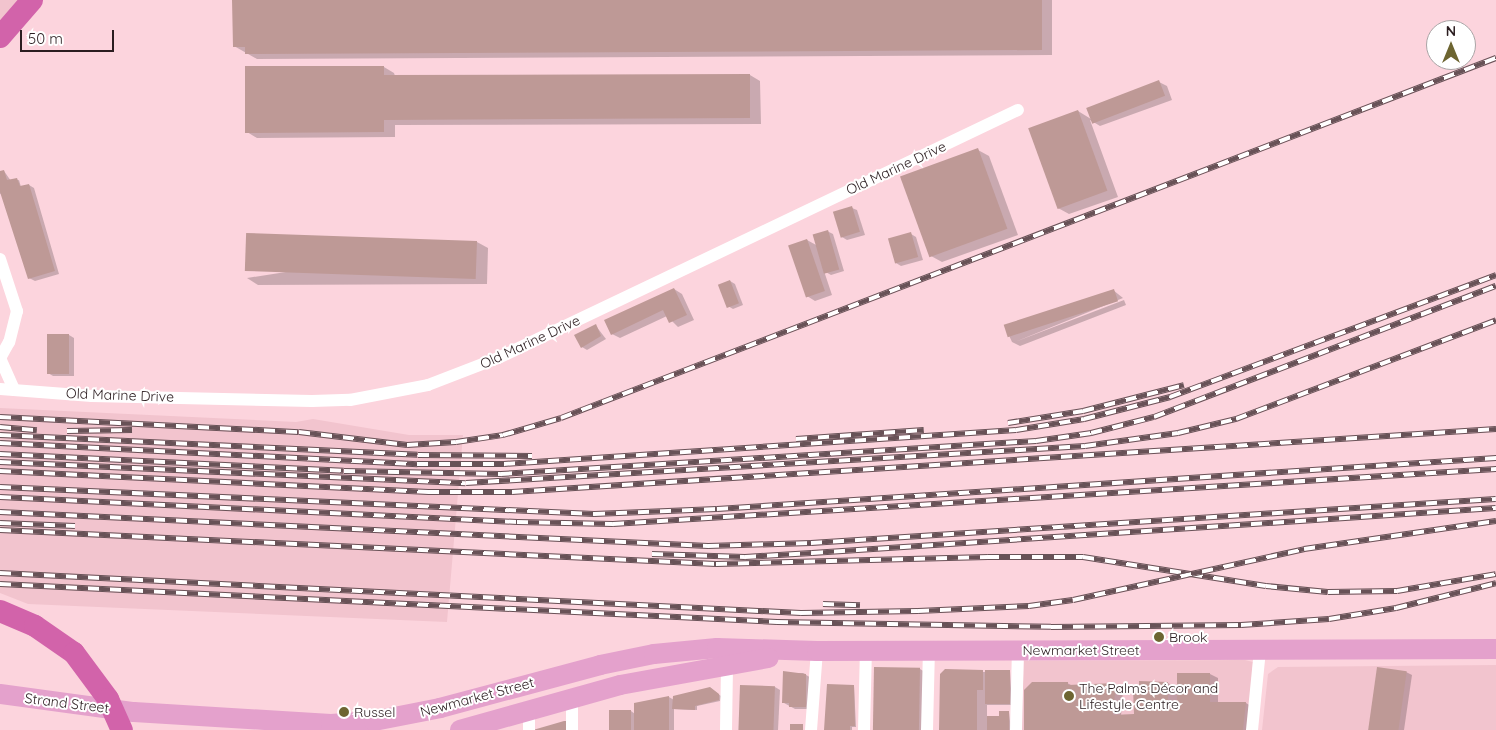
<!DOCTYPE html>
<html>
<head>
<meta charset="utf-8">
<style>
	body { margin:0 }
	#map { position:relative; width:1496px; height:730px; overflow:hidden; background:#fcd4dd; font-family:Quicksand,sans-serif }
	div>[style] { position:absolute }
	.built>* { inset:0; background:#f2c4ce }
	.shadow>* { inset:0; background:#0003 }
	.building>* { inset:0; background:#be9996; transform-origin:0 0 }
	.minor>* { height:12px; margin:-6px; padding:0 6px; transform-origin:6px; border-radius:6px; background:#fff }
	.primary>* { height:20px; margin:-10px; padding:0 10px; transform-origin:10px; border-radius:10px; background:#e4a1cc }
	.motorway>* { height:22px; margin:-11px; padding:0 11px; transform-origin:11px; border-radius:11px; background:#d263aa }
	.rail>* { height:5.5px; margin-top:-2.75px; transform-origin:0; background:repeating-linear-gradient(90deg,#fff 0 11px,#685257 0 22px); box-sizing:border-box; border-block:1px solid #685257 }
	.dots>* { width:14px; height:14px; translate:-50% -50%; box-sizing:border-box; border:2px solid #fff; border-radius:50% }
	span { translate:-50% -50%; white-space:nowrap; text-align:center; line-height:1.15; -webkit-text-stroke:4px #fff; paint-order:stroke }
	.street-label { font-size:14px; color:#2b1d20 }
	.poi-label { font-size:14px; color:#2b1d20 }
	.left { translate:0 -50%; text-align:left }
	.north { position:absolute; left:1426px; top:20px; width:50px; height:50px; box-sizing:border-box; background:#fff; border:1px solid #aaa5a6; border-radius:50%; rotate:0deg; font-size:14px; font-weight:700; line-height:20px; text-align:center; color:#2b1d20 }
	.north::after { content:''; display:block; margin:auto; width:18px; height:22px; background:#6d6531; clip-path:polygon(50% 0,100% 100%,50% 72%,0 100%) }
	.scale { position:absolute; left:20px; top:30px; width:94px; height:22px; box-sizing:border-box; border:2px solid #2b1d20; border-top:0; padding-left:6px; font-size:15px; line-height:18px; white-space:nowrap; color:#2b1d20; -webkit-text-stroke:4px #fff; paint-order:stroke }
</style>
</head>
<body>
<div id="map">
	<div class="built">
		<div style="clip-path:polygon(0 0,28px 0,0 29px)"></div>
		<div style="clip-path:polygon(0 408px,296px 422px,313px 419px,409px 435px,463px 435px,447px 622px,28px 604px,0 593px)"></div>
		<div style="clip-path:polygon(1245px 660px,1253px 662px,1248px 730px,1021px 730px,1024px 661px)"></div>
		<div style="clip-path:polygon(1496px 665px,1496px 730px,1262px 730px,1268px 674px,1278px 667px)"></div>
	</div>
	<div class="shadow">
		<div style="clip-path:polygon(234px 0,1079px 0,1052px 0,1052px 55px,257px 59px,234px 46px)"></div>
		<div style="clip-path:polygon(384px 67px,394px 73px,395px 76px,750px 75px,760px 81px,761px 124px,395px 125px,395px 137px,257px 138px,247px 132px)"></div>
		<div style="clip-path:polygon(1159px 82px,1167px 86px,1172px 100px,1100px 126px,1090px 120px,1118px 197px,1069px 214px,1058px 208px,1078px 111px,1091px 119px)"></div>
		<div style="clip-path:polygon(978px 150px,989px 156px,1018px 235px,942px 262px,931px 256px)"></div>
		<div style="clip-path:polygon(4px 171px,11px 181px,19px 180px,21px 187px,29px 185px,34px 188px,59px 274px,35px 281px,29px 278px,4px 192px,0 194px,0 173px)"></div>
		<div style="clip-path:polygon(852px 208px,857px 210px,865px 235px,847px 240px,842px 237px)"></div>
		<div style="clip-path:polygon(827px 231px,833px 234px,844px 271px,831px 275px,824px 271px,832px 295px,815px 301px,807px 296px,807px 240px,818px 246px)"></div>
		<div style="clip-path:polygon(911px 234px,916px 237px,923px 260px,901px 266px,896px 263px)"></div>
		<div style="clip-path:polygon(477px 242px,488px 248px,487px 284px,258px 285px,247px 278px)"></div>
		<div style="clip-path:polygon(730px 281px,735px 284px,743px 305px,733px 309px,728px 306px)"></div>
		<div style="clip-path:polygon(674px 289px,682px 294px,694px 320px,678px 327px,667px 316px,620px 338px,612px 334px)"></div>
		<div style="clip-path:polygon(1113px 290px,1123px 298px,1015px 342px,1124px 300px,1126px 305px,1020px 346px,1012px 342px,1007px 331px)"></div>
		<div style="clip-path:polygon(596px 326px,606px 339px,587px 350px,582px 347px)"></div>
		<div style="clip-path:polygon(69px 335px,74px 338px,74px 376px,53px 376px,48px 373px)"></div>
		<div style="clip-path:polygon(920px 669px,925px 672px,924px 730px,875px 730px)"></div>
		<div style="clip-path:polygon(1010px 671px,1012px 705px,987px 705px,987px 717px,1000px 717px,1009px 712px,1011px 730px,941px 730px,983px 672px)"></div>
		<div style="clip-path:polygon(1406px 672px,1412px 675px,1404px 730px,1370px 730px)"></div>
		<div style="clip-path:polygon(784px 673px,803px 673px,811px 678px,811px 709px,795px 709px,784px 703px)"></div>
		<div style="clip-path:polygon(1210px 674px,1218px 678px,1218px 703px,1246px 703px,1254px 708px,1251px 730px,1025px 730px,1067px 683px,1073px 686px,1115px 684px,1123px 689px,1121px 716px,1135px 716px,1168px 683px,1178px 689px)"></div>
		<div style="clip-path:polygon(854px 686px,856px 727px,852px 727px,852px 730px,825px 730px)"></div>
		<div style="clip-path:polygon(775px 687px,780px 690px,778px 730px,739px 730px)"></div>
		<div style="clip-path:polygon(710px 688px,721px 696px,720px 701px,697px 706px,697px 710px,674px 709px,674px 730px,610px 730px,631px 711px,635px 714px,635px 704px,669px 697px,674px 700px)"></div>
	</div>
	<div class="building">
		<div style="clip-path:polygon(232px 0,1042px 0,1042px 50px,245px 54px,245px 47px,233px 47px)"></div>
		<div style="clip-path:polygon(245px 66px,384px 66px,384px 75px,750px 74px,750px 118px,384px 120px,384px 132px,245px 133px)"></div>
		<div style="left:1159px;top:80px;width:17px;height:78px;rotate:69deg"></div>
		<div style="left:1078px;top:110px;width:86px;height:53px;rotate:70deg"></div>
		<div style="left:978px;top:148px;width:86px;height:83px;rotate:70deg"></div>
		<div style="clip-path:polygon(4px 170px,7px 180px,17px 178px,20px 186px,29px 184px,55px 271px,28px 279px,0 192px,0 171px)"></div>
		<div style="left:852px;top:206px;width:27px;height:20px;rotate:73deg"></div>
		<div style="left:828px;top:230px;width:41px;height:16px;rotate:74deg"></div>
		<div style="left:911px;top:232px;width:26px;height:24px;rotate:74deg"></div>
		<div style="left:807px;top:239px;width:55px;height:20px;rotate:71deg"></div>
		<div style="left:477px;top:241px;width:38px;height:231px;rotate:92deg"></div>
		<div style="left:730px;top:280px;width:25px;height:13px;rotate:69deg"></div>
		<div style="clip-path:polygon(674px 288px,687px 315px,669px 323px,663px 310px,611px 335px,604px 320px)"></div>
		<div style="left:1114px;top:289px;width:13px;height:116px;rotate:72deg"></div>
		<div style="clip-path:polygon(596px 324px,601px 336px,581px 348px,574px 335px)"></div>
		<div style="left:47px;top:334px;width:22px;height:40px"></div>
		<div style="left:874px;top:667px;width:46px;height:63px;rotate:1deg"></div>
		<div style="left:1377px;top:667px;width:30px;height:64px;rotate:8deg"></div>
		<div style="clip-path:polygon(945px 669px,983px 670px,983px 690px,977px 690px,977px 730px,939px 730px,940px 674px)"></div>
		<div style="left:985px;top:670px;width:25px;height:34px"></div>
		<div style="clip-path:polygon(783px 671px,806px 674px,806px 707px,789px 707px,789px 703px,782px 703px)"></div>
		<div style="clip-path:polygon(1177px 673px,1210px 673px,1210px 702px,1246px 702px,1243px 730px,1024px 730px,1024px 690px,1032px 682px,1068px 682px,1068px 685px,1116px 683px,1113px 715px,1134px 714px,1133px 688px,1139px 688px,1139px 681px,1168px 682px,1168px 703px,1177px 703px)"></div>
		<div style="clip-path:polygon(827px 684px,854px 685px,855px 726px,850px 726px,850px 730px,824px 730px)"></div>
		<div style="left:740px;top:685px;width:35px;height:45px;rotate:2deg"></div>
		<div style="clip-path:polygon(710px 687px,719px 694px,719px 700px,695px 706px,695px 710px,672px 709px,673px 696px)"></div>
		<div style="clip-path:polygon(669px 696px,669px 730px,634px 730px,634px 703px)"></div>
		<div style="left:609px;top:710px;width:22px;height:20px"></div>
		<div style="clip-path:polygon(999px 711px,1009px 711px,1009px 730px,987px 730px,987px 716px,999px 716px)"></div>
		<div style="clip-path:polygon(564px 721px,569px 721px,568px 730px,533px 730px)"></div>
		<div style="left:790px;top:724px;width:13px;height:6px"></div>
	</div>
	<div class="minor">
		<div style="left:0;top:259px;width:55px;rotate:71.9deg"></div>
		<div style="left:17px;top:311px;width:32px;rotate:104deg"></div>
		<div style="left:9px;top:342px;width:18px;rotate:119deg"></div>
		<div style="left:0;top:358px;width:35px;rotate:66deg"></div>
		<div style="left:0;top:389px;width:92px;rotate:4.4deg"></div>
		<div style="left:92px;top:396px;width:220px;rotate:1.3deg"></div>
		<div style="left:312px;top:401px;width:38px;rotate:-2deg"></div>
		<div style="left:350px;top:400px;width:79px;rotate:-10.9deg"></div>
		<div style="left:428px;top:385px;width:75px;rotate:-21.1deg"></div>
		<div style="left:498px;top:358px;width:576px;rotate:-25.5deg"></div>
		<div style="left:529px;top:730px;width:20px;rotate:-90deg"></div>
		<div style="left:572px;top:730px;width:32px;rotate:-90deg"></div>
		<div style="left:726px;top:730px;width:65px;rotate:-89.1deg"></div>
		<div style="left:811px;top:730px;width:79px;rotate:-85.7deg"></div>
		<div style="left:864px;top:730px;width:80px;rotate:-88.6deg"></div>
		<div style="left:927px;top:730px;width:80px;rotate:-88.6deg"></div>
		<div style="left:1016px;top:730px;width:80px;rotate:-88.6deg"></div>
		<div style="left:1252px;top:730px;width:80px;rotate:-84.3deg"></div>
	</div>
	<div class="primary">
		<div style="left:0;top:694px;width:135px;rotate:7.7deg"></div>
		<div style="left:134px;top:712px;width:197px;rotate:3.5deg"></div>
		<div style="left:331px;top:724px;width:43px;rotate:-4deg"></div>
		<div style="left:374px;top:721px;width:67px;rotate:-11.1deg"></div>
		<div style="left:440px;top:708px;width:166px;rotate:-15deg"></div>
		<div style="left:600px;top:665px;width:55px;rotate:-11.5deg"></div>
		<div style="left:654px;top:654px;width:63px;rotate:-5.4deg"></div>
		<div style="left:717px;top:648px;width:100px;rotate:1.7deg"></div>
		<div style="left:817px;top:651px;width:679px;rotate:-0.17deg"></div>
		<div style="left:460px;top:730px;width:166px;rotate:-15.7deg"></div>
		<div style="left:620px;top:685px;width:151px;rotate:-10.3deg"></div>
	</div>
	<div class="motorway">
		<div style="left:0;top:37px;width:49px;rotate:-49.1deg"></div>
		<div style="left:0;top:611px;width:38px;rotate:23deg"></div>
		<div style="left:35px;top:626px;width:47px;rotate:34.7deg"></div>
		<div style="left:74px;top:653px;width:57px;rotate:53.5deg"></div>
		<div style="left:108px;top:699px;width:34px;rotate:66deg"></div>
	</div>
	<div class="rail">
		<div style="left:0;top:417px;width:299px;rotate:2.9deg"></div>
		<div style="left:299px;top:432px;width:109px;rotate:6.9deg"></div>
		<div style="left:407px;top:445px;width:49px;rotate:-3.5deg"></div>
		<div style="left:456px;top:442px;width:48px;rotate:-8.5deg"></div>
		<div style="left:503px;top:435px;width:60px;rotate:-16.3deg"></div>
		<div style="left:561px;top:418px;width:1002px;rotate:-21.06deg"></div>
		<div style="left:1008px;top:423px;width:76px;rotate:-9.1deg"></div>
		<div style="left:1083px;top:411px;width:104px;rotate:-14.4deg"></div>
		<div style="left:0;top:427px;width:37px;rotate:5deg"></div>
		<div style="left:67px;top:431px;width:65px;rotate:-0.9deg"></div>
		<div style="left:0;top:435px;width:418px;rotate:2.7deg"></div>
		<div style="left:418px;top:455px;width:114px;rotate:0.5deg"></div>
		<div style="left:796px;top:439px;width:128px;rotate:-4deg"></div>
		<div style="left:0;top:443px;width:418px;rotate:2.9deg"></div>
		<div style="left:417px;top:464px;width:87px"></div>
		<div style="left:504px;top:464px;width:513px;rotate:-3.8deg"></div>
		<div style="left:1016px;top:430px;width:69px;rotate:-9.2deg"></div>
		<div style="left:1084px;top:419px;width:89px;rotate:-14.3deg"></div>
		<div style="left:1170px;top:397px;width:348px;rotate:-20.5deg"></div>
		<div style="left:0;top:454px;width:344px;rotate:2.8deg"></div>
		<div style="left:344px;top:471px;width:157px;rotate:1.1deg"></div>
		<div style="left:501px;top:474px;width:536px;rotate:-3.53deg"></div>
		<div style="left:1036px;top:441px;width:56px;rotate:-8.3deg"></div>
		<div style="left:1091px;top:433px;width:65px;rotate:-14.3deg"></div>
		<div style="left:1154px;top:417px;width:366px;rotate:-21deg"></div>
		<div style="left:0;top:462px;width:466px;rotate:2.6deg"></div>
		<div style="left:466px;top:483px;width:620px;rotate:-3.42deg"></div>
		<div style="left:1085px;top:446px;width:94px;rotate:-8deg"></div>
		<div style="left:1178px;top:433px;width:60px;rotate:-13.6deg"></div>
		<div style="left:1236px;top:419px;width:278px;rotate:-20.8deg"></div>
		<div style="left:0;top:471px;width:429px;rotate:2.8deg"></div>
		<div style="left:428px;top:492px;width:84px"></div>
		<div style="left:512px;top:492px;width:986px;rotate:-3.66deg"></div>
		<div style="left:0;top:487px;width:595px;rotate:2.6deg"></div>
		<div style="left:594px;top:514px;width:123px;rotate:-2.3deg"></div>
		<div style="left:717px;top:509px;width:781px;rotate:-3.75deg"></div>
		<div style="left:0;top:497px;width:518px;rotate:2.77deg"></div>
		<div style="left:517px;top:522px;width:96px;rotate:1.2deg"></div>
		<div style="left:613px;top:524px;width:885px;rotate:-3.56deg"></div>
		<div style="left:0;top:512px;width:709px;rotate:2.75deg"></div>
		<div style="left:708px;top:546px;width:103px;rotate:-1.7deg"></div>
		<div style="left:811px;top:543px;width:686px;rotate:-3.68deg"></div>
		<div style="left:0;top:523px;width:75px;rotate:2.3deg"></div>
		<div style="left:0;top:530px;width:717px;rotate:2.72deg"></div>
		<div style="left:716px;top:564px;width:272px;rotate:-1.5deg"></div>
		<div style="left:988px;top:557px;width:95px"></div>
		<div style="left:1083px;top:557px;width:185px;rotate:9deg"></div>
		<div style="left:1266px;top:586px;width:62px;rotate:5.5deg"></div>
		<div style="left:1328px;top:592px;width:69px;rotate:-0.8deg"></div>
		<div style="left:1397px;top:591px;width:100px;rotate:-9.7deg"></div>
		<div style="left:652px;top:554px;width:93px;rotate:1.8deg"></div>
		<div style="left:745px;top:557px;width:67px;rotate:-3.4deg"></div>
		<div style="left:812px;top:553px;width:685px;rotate:-3.76deg"></div>
		<div style="left:0;top:573px;width:802px;rotate:2.86deg"></div>
		<div style="left:801px;top:613px;width:117px;rotate:-1deg"></div>
		<div style="left:918px;top:611px;width:111px;rotate:-2.6deg"></div>
		<div style="left:1029px;top:606px;width:44px;rotate:-7.8deg"></div>
		<div style="left:1073px;top:600px;width:237px;rotate:-12.4deg"></div>
		<div style="left:1304px;top:549px;width:194px;rotate:-8.3deg"></div>
		<div style="left:0;top:584px;width:778px;rotate:2.8deg"></div>
		<div style="left:777px;top:622px;width:274px;rotate:1deg"></div>
		<div style="left:1051px;top:627px;width:190px;rotate:-0.6deg"></div>
		<div style="left:1241px;top:625px;width:88px;rotate:-3.9deg"></div>
		<div style="left:1329px;top:619px;width:68px;rotate:-9.3deg"></div>
		<div style="left:1396px;top:608px;width:103px;rotate:-14deg"></div>
		<div style="left:823px;top:604px;width:37px;rotate:2deg"></div>
	</div>
	<div class="dots">
		<div style="left:1159px;top:637px;background:#6d6531"></div>
		<div style="left:1069px;top:696px;background:#6d6531"></div>
		<div style="left:344px;top:712px;background:#6d6531"></div>
	</div>
	<div class="street-label">
		<span style="left:896px;top:168px;rotate:-25deg">Old Marine Drive</span>
		<span style="left:530px;top:342px;rotate:-25deg">Old Marine Drive</span>
		<span style="left:120px;top:395px;rotate:2deg">Old Marine Drive</span>
		<span style="left:1081px;top:650px">Newmarket Street</span>
		<span style="left:477px;top:697px;rotate:-15deg">Newmarket Street</span>
		<span style="left:67px;top:703px;rotate:7deg">Strand Street</span>
	</div>
	<div class="poi-label">
		<span class="left" style="left:1169px;top:637px">Brook</span>
		<span class="left" style="left:1079px;top:696px">The Palms Décor and<br>Lifestyle Centre</span>
		<span class="left" style="left:354px;top:712px">Russel</span>
	</div>
	<div class="north">N</div>
	<div class="scale">50 m</div>
</div>
</body>
</html>
